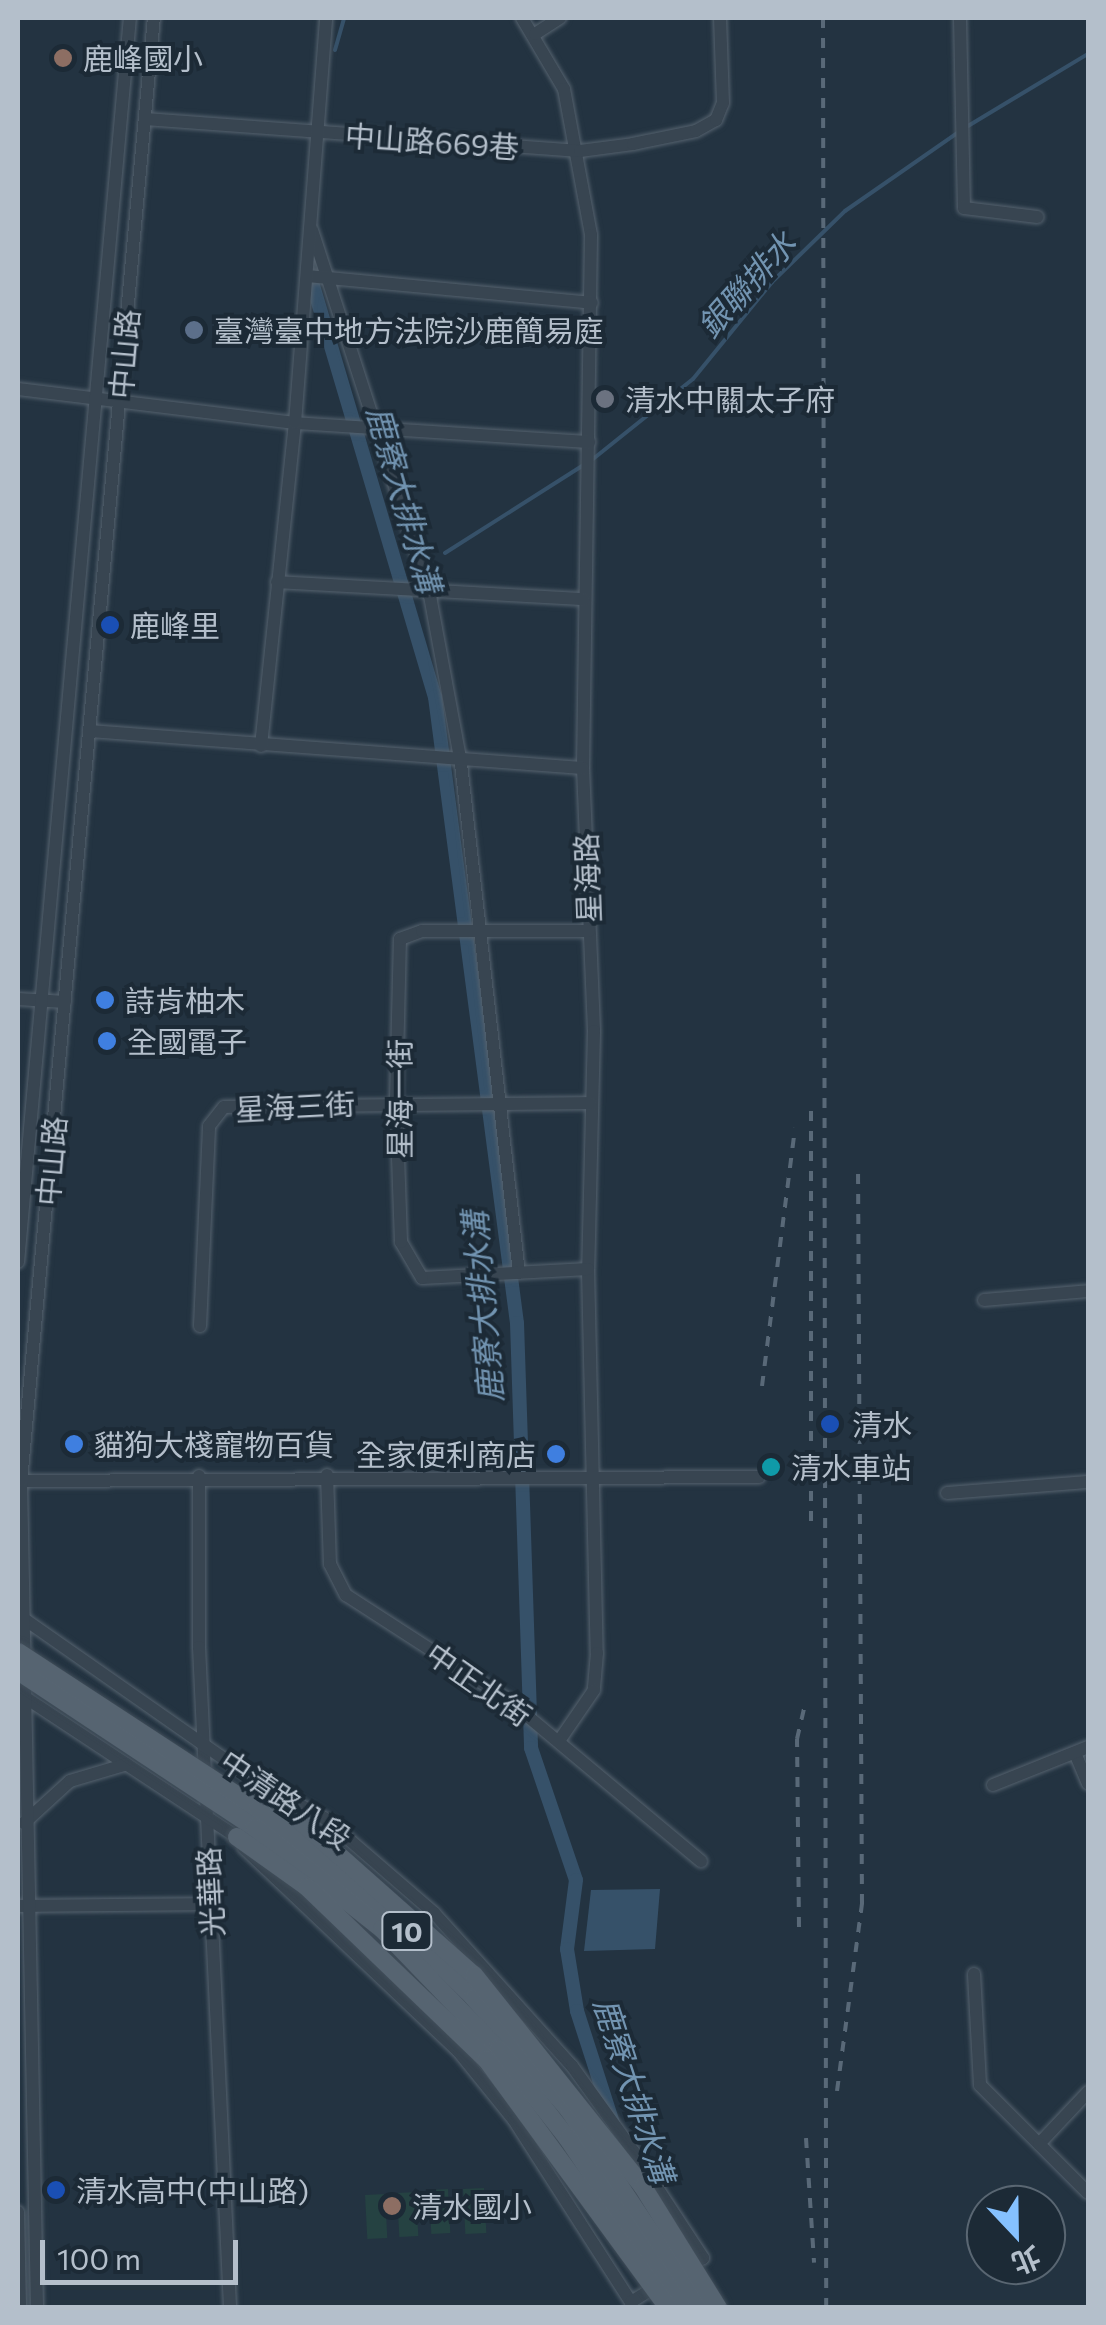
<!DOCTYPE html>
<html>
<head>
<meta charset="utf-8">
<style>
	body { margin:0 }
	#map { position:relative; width:1106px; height:2325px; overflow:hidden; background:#233341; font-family:Commissioner,"Noto Sans TC",sans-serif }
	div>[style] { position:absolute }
	.green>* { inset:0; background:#254242; transform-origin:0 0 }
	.water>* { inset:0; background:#365169 }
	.stream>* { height:4px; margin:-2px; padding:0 2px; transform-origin:2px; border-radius:2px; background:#365169 }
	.canal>* { height:14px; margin:-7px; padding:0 7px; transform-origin:7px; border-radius:7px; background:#365169 }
	.roads { filter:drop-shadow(0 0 2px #55626e) drop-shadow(0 0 2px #55626e) }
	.minor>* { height:12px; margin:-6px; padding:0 6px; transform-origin:6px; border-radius:6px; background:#384551 }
	.rail>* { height:4px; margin-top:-2px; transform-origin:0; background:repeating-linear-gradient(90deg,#596978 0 10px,transparent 0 20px) }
	.bridges { filter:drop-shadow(0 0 2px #414e5a) drop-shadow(0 0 2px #414e5a) }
	.major-bridge>* { height:18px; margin:-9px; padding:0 9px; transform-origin:9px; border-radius:9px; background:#566471 }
	.dots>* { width:28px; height:28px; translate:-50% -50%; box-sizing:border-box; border:5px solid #1c2a36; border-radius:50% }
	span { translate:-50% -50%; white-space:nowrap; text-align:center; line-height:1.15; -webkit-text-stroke:8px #1c2a36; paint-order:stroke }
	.shield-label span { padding:2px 8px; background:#1c2a36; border:2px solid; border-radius:8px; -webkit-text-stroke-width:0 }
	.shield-label { font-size:28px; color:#b4bfcb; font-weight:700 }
	.poi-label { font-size:30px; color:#b4bfcb }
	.left { translate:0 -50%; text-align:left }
	.right { translate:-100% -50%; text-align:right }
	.street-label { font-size:30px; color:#b4bfcb }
	.water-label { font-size:32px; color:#7294b1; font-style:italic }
	.frame { position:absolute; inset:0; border:20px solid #b4bfcb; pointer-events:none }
	.north { position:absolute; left:966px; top:2185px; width:100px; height:100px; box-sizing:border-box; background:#1c2a36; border:2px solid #596672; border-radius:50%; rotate:158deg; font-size:28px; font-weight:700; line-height:40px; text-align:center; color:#b4bfcb }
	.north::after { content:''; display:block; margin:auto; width:35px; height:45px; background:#85c1ff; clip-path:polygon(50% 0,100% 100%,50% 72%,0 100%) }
	.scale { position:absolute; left:40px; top:2240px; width:198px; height:45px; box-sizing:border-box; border:5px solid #b4bfcb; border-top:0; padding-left:12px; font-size:30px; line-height:35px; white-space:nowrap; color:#b4bfcb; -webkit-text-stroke:8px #1c2a36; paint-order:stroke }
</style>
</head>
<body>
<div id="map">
	<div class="green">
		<div style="left:484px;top:2188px;width:45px;height:21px;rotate:87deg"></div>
		<div style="left:448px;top:2189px;width:44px;height:19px;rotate:87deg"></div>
		<div style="left:416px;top:2192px;width:44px;height:19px;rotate:87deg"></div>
		<div style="left:385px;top:2194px;width:44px;height:20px;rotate:87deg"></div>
	</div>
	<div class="water">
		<div style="clip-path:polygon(660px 1889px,655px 1949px,584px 1951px,591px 1890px)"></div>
	</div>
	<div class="stream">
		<div style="left:335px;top:50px;width:33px;rotate:-74deg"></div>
		<div style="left:968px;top:126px;width:140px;rotate:-31deg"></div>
		<div style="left:593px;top:459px;width:128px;rotate:-38.7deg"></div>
		<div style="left:693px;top:379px;width:125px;rotate:-50.8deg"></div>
		<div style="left:772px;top:282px;width:102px;rotate:-44.2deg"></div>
		<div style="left:845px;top:211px;width:140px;rotate:-34.8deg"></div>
		<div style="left:445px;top:553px;width:166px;rotate:-32.4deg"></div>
	</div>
	<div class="canal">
		<div style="left:312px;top:282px;width:433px;rotate:73.5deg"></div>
		<div style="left:435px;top:697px;width:631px;rotate:82.54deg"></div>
		<div style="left:517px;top:1323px;width:425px;rotate:88.1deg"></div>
		<div style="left:531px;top:1748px;width:139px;rotate:71.2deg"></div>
		<div style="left:576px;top:1880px;width:70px;rotate:97.4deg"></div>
		<div style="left:567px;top:1949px;width:63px;rotate:80.8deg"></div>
		<div style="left:577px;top:2011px;width:118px;rotate:72.2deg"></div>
		<div style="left:631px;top:2177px;width:72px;rotate:60.9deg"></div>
	</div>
	<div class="roads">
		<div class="minor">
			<div style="left:522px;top:18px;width:82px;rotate:59.4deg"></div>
			<div style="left:564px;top:89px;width:148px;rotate:79.5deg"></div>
			<div style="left:591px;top:235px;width:533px;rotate:90.86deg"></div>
			<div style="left:583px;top:768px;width:263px;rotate:87.6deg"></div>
			<div style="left:594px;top:1031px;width:238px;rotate:91.4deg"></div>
			<div style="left:588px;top:1269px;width:384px;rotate:88.7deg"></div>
			<div style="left:597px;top:1653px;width:37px;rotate:95deg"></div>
			<div style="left:594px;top:1690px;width:62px;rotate:124.5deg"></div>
			<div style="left:960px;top:18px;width:190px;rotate:88.8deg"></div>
			<div style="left:964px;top:208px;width:74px;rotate:7deg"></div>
			<div style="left:535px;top:34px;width:30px;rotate:-33deg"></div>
			<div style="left:145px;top:119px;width:436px;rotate:4.2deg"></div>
			<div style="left:580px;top:151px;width:53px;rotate:-7.5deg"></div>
			<div style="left:633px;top:144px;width:64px;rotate:-11.7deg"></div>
			<div style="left:696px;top:131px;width:23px;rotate:-29deg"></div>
			<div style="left:716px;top:120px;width:18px;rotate:-68deg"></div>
			<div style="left:723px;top:103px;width:85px;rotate:-92deg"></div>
			<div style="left:312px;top:230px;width:385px;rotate:72.1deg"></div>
			<div style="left:430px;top:596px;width:171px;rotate:79.5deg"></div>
			<div style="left:461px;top:764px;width:512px;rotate:83.5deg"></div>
			<div style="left:308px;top:276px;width:285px;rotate:5.4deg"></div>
			<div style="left:18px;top:389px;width:279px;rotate:7deg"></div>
			<div style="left:295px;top:423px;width:295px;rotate:3.7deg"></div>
			<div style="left:277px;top:582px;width:307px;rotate:3.2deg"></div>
			<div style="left:89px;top:731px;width:495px;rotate:4.3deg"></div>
			<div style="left:261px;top:746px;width:325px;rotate:-84deg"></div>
			<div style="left:295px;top:423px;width:406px;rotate:-85.6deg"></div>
			<div style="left:18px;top:999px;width:47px;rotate:3.7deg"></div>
			<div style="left:18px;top:1262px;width:1249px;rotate:-84.86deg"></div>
			<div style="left:588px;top:1269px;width:166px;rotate:176.9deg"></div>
			<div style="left:422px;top:1278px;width:42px;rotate:-120.3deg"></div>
			<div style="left:401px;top:1242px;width:141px;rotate:-92deg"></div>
			<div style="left:396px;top:1101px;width:162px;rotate:-88.6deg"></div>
			<div style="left:400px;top:939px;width:23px;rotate:-20deg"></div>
			<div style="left:422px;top:931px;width:167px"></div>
			<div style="left:984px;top:1300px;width:104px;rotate:-4.9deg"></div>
			<div style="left:200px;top:1326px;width:200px;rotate:-87.4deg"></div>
			<div style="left:209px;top:1126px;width:24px;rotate:-52deg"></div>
			<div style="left:224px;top:1107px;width:367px;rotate:-0.6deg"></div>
			<div style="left:327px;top:1475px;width:89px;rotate:88.1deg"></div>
			<div style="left:330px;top:1564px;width:35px;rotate:63deg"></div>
			<div style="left:346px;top:1595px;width:192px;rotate:32.9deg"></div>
			<div style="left:507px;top:1699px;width:253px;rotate:39.9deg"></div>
			<div style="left:199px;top:1476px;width:171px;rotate:90deg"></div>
			<div style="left:199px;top:1647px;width:662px;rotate:87.31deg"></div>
			<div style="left:18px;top:1481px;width:741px;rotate:-0.31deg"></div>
			<div style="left:947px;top:1493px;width:141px;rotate:-4.5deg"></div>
			<div style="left:20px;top:1616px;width:286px;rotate:35deg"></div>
			<div style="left:254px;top:1780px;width:80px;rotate:28.5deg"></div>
			<div style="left:324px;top:1818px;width:145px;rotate:40.8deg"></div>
			<div style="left:434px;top:1913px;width:206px;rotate:48deg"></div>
			<div style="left:572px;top:2066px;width:105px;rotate:54.3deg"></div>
			<div style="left:633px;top:2151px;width:128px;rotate:56.8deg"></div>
			<div style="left:703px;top:2258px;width:21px;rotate:151deg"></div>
			<div style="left:20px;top:1694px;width:260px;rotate:33.4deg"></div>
			<div style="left:1075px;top:1753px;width:33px;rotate:67deg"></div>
			<div style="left:993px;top:1785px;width:102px;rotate:-21.8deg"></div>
			<div style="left:24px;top:1823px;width:62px;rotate:-42.4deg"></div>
			<div style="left:70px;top:1781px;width:59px;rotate:-16.6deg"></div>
			<div style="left:244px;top:1848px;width:296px;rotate:43.5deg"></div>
			<div style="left:459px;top:2052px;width:87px;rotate:51deg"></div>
			<div style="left:514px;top:2120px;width:216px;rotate:57.3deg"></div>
			<div style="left:631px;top:2302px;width:34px;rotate:-32deg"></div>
			<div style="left:20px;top:1906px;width:192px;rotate:-0.6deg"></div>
			<div style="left:974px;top:1974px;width:111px;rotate:86.9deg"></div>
			<div style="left:980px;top:2085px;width:83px;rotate:45deg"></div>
			<div style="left:1088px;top:2092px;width:71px;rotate:133.3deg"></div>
			<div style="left:1039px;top:2144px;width:69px;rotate:45deg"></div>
			<div style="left:18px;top:2212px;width:96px;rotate:88.8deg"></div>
			<div style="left:37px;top:2308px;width:827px;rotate:-91.11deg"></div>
			<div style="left:21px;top:1481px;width:1469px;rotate:-84.81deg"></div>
		</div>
	</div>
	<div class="rail">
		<div style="left:823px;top:18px;width:2290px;rotate:89.92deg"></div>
		<div style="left:811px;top:1111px;width:420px;rotate:90deg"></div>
		<div style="left:762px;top:1386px;width:260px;rotate:-82.7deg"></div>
		<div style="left:799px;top:1927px;width:188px;rotate:-90.6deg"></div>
		<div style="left:797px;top:1739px;width:36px;rotate:-77deg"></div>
		<div style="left:837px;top:2091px;width:189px;rotate:-82.4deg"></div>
		<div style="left:862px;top:1904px;width:731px;rotate:-90.31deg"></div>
		<div style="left:806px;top:2138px;width:125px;rotate:86.3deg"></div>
	</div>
	<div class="bridges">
		<div class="major-bridge">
			<div style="left:18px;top:1652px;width:287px;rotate:33.2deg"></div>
			<div style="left:258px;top:1809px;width:175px;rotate:39deg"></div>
			<div style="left:394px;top:1919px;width:112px;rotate:44.6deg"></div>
			<div style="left:474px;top:1998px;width:147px;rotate:49.7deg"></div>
			<div style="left:569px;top:2110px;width:238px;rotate:56.3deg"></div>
			<div style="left:18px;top:1671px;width:284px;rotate:33.5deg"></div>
			<div style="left:255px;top:1828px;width:162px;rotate:38.5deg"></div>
			<div style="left:382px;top:1929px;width:167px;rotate:46deg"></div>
			<div style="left:498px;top:2049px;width:114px;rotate:52.1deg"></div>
			<div style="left:568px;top:2139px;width:204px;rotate:56deg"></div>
			<div style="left:254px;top:1780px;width:294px;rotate:41.6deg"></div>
			<div style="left:474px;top:1975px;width:271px;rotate:51.4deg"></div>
			<div style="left:643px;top:2187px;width:142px;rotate:58.2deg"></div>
			<div style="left:237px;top:1837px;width:86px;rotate:35.5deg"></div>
			<div style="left:307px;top:1887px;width:248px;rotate:43.9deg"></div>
			<div style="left:486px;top:2059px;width:308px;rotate:53.8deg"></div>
		</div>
	</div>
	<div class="dots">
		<div style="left:63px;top:58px;background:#8d6e63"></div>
		<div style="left:194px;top:330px;background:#5c6f8a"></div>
		<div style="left:605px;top:399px;background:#6b7280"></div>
		<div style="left:110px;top:625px;background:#1a4fb4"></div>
		<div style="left:105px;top:1000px;background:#3f7fe0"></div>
		<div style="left:107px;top:1041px;background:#3f7fe0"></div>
		<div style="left:830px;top:1424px;background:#1a4fb4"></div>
		<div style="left:74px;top:1444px;background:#3f7fe0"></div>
		<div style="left:556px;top:1454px;background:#3f7fe0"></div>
		<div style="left:771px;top:1467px;background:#0f9aa8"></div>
		<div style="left:56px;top:2190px;background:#1a4fb4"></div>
		<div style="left:392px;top:2206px;background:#8d6e63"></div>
	</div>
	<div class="shield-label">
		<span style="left:407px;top:1931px">10</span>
	</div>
	<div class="poi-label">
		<span class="left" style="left:83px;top:58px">鹿峰國小</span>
		<span class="left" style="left:214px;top:330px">臺灣臺中地方法院沙鹿簡易庭</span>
		<span class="left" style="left:625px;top:399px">清水中關太子府</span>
		<span class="left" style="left:130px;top:625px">鹿峰里</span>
		<span class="left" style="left:125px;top:1000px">詩肯柚木</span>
		<span class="left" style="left:127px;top:1041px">全國電子</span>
		<span class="left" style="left:852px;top:1424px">清水</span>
		<span class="left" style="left:94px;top:1444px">貓狗大棧寵物百貨</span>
		<span class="right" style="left:536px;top:1454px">全家便利商店</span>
		<span class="left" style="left:791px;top:1467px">清水車站</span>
		<span class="left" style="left:76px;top:2190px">清水高中(中山路)</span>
		<span class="left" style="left:412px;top:2206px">清水國小</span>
	</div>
	<div class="street-label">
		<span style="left:432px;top:141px;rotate:4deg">中山路669巷</span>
		<span style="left:124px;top:354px;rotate:-85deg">中山路</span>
		<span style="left:587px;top:878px;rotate:-92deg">星海路</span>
		<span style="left:399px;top:1099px;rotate:-90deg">星海一街</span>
		<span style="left:295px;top:1106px;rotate:-3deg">星海三街</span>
		<span style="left:51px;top:1161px;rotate:-85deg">中山路</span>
		<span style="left:479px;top:1684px;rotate:35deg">中正北街</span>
		<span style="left:286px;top:1799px;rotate:34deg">中清路八段</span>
		<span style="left:210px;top:1892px;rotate:-93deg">光華路</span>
	</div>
	<div class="water-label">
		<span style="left:746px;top:284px;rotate:-48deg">銀聯排水</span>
		<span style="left:405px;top:499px;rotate:74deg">鹿寮大排水溝</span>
		<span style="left:482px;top:1307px;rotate:-95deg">鹿寮大排水溝</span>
		<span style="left:635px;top:2090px;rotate:72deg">鹿寮大排水溝</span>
	</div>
	<div class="frame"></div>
	<div class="north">北</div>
	<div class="scale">100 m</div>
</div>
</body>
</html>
